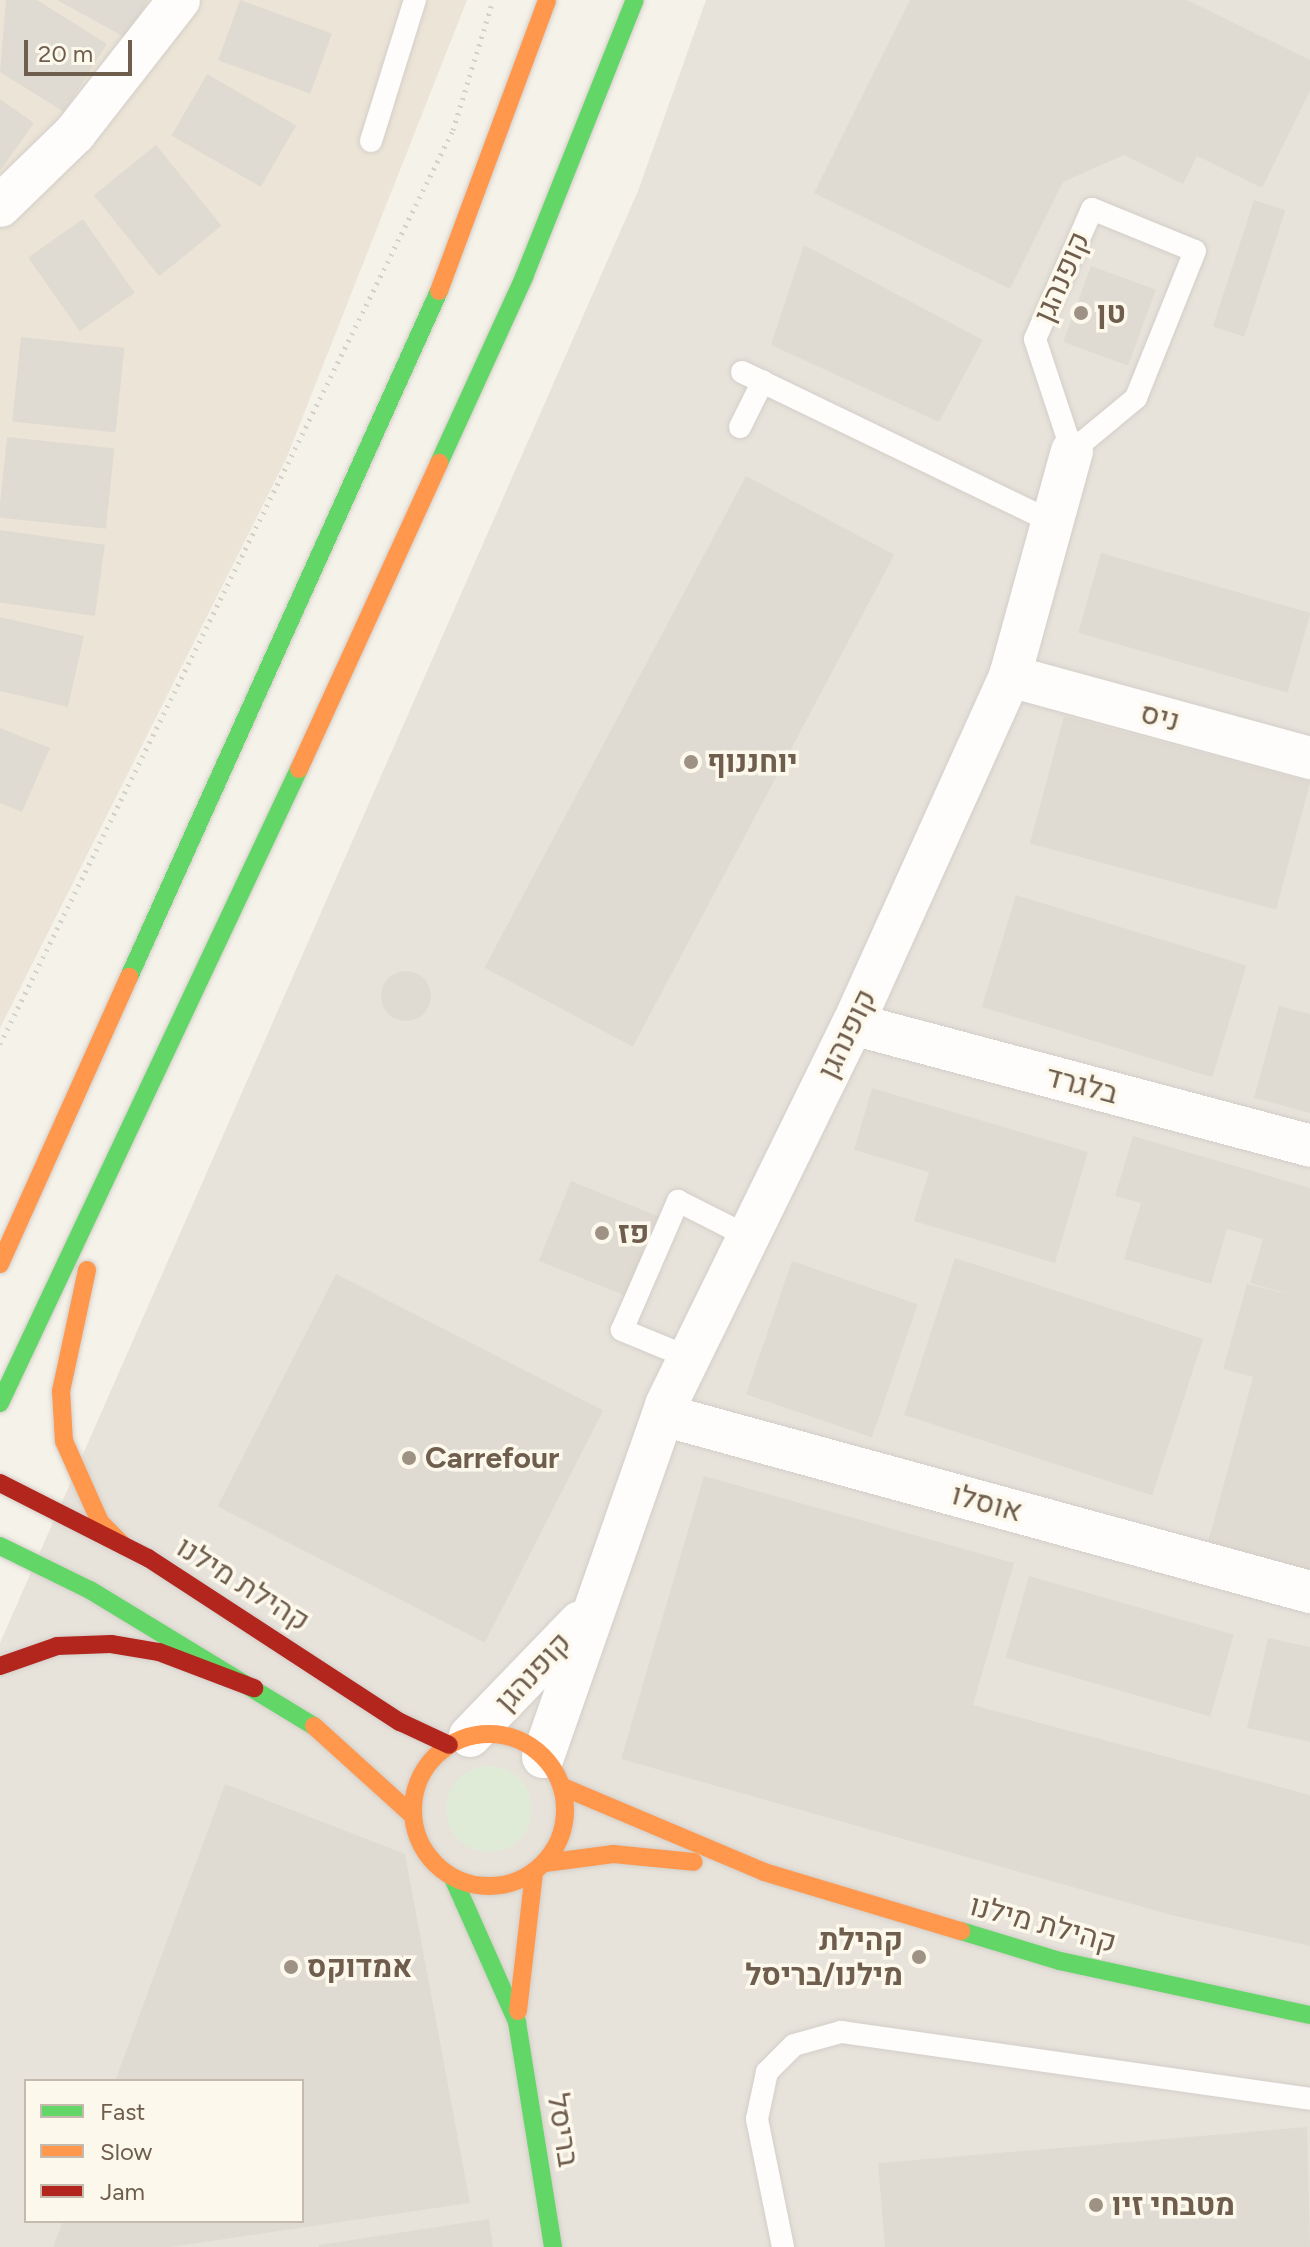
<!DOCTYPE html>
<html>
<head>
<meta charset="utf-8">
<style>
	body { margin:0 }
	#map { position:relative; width:1310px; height:2247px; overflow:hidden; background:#f5f2ea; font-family:Figtree,Heebo,sans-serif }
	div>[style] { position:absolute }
	.residential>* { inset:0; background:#ece4d7 }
	.industrial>* { inset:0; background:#e7e3db }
	.green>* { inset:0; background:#e0ebd7 }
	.round { border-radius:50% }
	.building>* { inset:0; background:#e0dbd2; transform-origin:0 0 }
	.path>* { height:5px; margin-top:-2.5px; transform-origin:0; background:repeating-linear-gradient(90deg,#d6d0cb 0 2px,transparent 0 8px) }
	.roads { filter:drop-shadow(0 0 2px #d3cec8) drop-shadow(0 0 2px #d3cec8) }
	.lane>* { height:22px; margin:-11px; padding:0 11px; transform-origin:11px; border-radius:11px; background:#fefdfc }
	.street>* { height:42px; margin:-21px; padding:0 21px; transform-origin:21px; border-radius:21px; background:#fefdfc }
	.fast>* { height:18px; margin:-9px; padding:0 9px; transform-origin:9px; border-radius:9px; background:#63d668 }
	.slow>* { height:18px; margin:-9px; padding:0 9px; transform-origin:9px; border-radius:9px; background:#ff974d }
	.slow>.ring { margin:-9px; padding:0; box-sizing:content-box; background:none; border:18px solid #ff974d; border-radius:50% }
	.jam>* { height:18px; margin:-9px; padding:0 9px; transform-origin:9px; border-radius:9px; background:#b3261e }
	.dots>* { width:22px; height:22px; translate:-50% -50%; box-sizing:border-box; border:4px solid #fdf8ec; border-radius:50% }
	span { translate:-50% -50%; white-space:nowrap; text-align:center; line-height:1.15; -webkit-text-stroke:7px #fdf8ec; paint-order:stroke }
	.street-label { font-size:30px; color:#6f5e4e }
	.poi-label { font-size:30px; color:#6f5e4e; font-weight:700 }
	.left { translate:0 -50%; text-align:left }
	.right { translate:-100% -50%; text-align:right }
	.legend { position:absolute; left:24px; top:2079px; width:280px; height:144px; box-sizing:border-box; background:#fdf8ec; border:2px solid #c4baad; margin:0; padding:10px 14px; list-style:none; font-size:24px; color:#6f5e4e }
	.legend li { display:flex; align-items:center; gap:16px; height:40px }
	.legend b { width:40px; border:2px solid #c4baad }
	.scale { position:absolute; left:24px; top:40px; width:108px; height:36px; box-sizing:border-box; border:4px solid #6f5e4e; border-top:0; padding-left:10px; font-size:24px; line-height:28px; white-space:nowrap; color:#6f5e4e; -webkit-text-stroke:6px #fdf8ec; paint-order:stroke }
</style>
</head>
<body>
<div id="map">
	<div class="residential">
		<div style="clip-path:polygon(0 0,467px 0,286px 459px,0 1028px)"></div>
	</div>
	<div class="industrial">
		<div style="clip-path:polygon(evenodd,706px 0,1310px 0,1310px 2247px,0 2247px,0 1643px,638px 191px,706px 0,26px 2081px,302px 2081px,302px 2221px,26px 2221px,26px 2081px)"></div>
	</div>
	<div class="green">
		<div class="round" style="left:446px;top:1766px;width:86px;height:86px"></div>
	</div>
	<div class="building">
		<div style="clip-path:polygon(6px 0,37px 0,107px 44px,64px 112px,0 72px)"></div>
		<div style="clip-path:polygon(57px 0,148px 0,126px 38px)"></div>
		<div style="left:240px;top:0;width:98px;height:64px;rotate:20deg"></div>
		<div style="clip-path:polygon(910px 0,1187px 0,1310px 60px,1310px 91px,1262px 188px,1197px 156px,1183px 184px,1124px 155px,1063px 182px,1010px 289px,814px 193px)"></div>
		<div style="left:207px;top:74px;width:103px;height:71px;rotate:30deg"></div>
		<div style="clip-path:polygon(0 99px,34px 123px,0 171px)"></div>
		<div style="left:156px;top:145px;width:104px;height:80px;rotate:51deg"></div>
		<div style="left:1254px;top:200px;width:33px;height:133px;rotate:18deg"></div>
		<div style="left:83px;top:219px;width:90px;height:67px;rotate:55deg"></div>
		<div style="clip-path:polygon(804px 245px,983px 340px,939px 422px,771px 345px)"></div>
		<div style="left:1091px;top:266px;width:69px;height:81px;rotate:20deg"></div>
		<div style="left:21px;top:337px;width:104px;height:85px;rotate:6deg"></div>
		<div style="left:7px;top:437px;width:108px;height:81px;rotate:6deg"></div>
		<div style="left:746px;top:476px;width:168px;height:557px;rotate:28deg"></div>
		<div style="left:0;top:530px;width:106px;height:72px;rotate:8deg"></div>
		<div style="left:1101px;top:553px;width:218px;height:83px;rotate:16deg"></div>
		<div style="clip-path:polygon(0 617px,84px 636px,68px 707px,0 691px)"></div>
		<div style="left:1064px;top:716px;width:255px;height:132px;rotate:15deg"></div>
		<div style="clip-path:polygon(0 728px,50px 748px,22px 812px,0 803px)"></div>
		<div style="left:1016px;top:895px;width:241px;height:117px;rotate:17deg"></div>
		<div class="round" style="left:381px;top:971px;width:50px;height:50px"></div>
		<div style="clip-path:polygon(1279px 1006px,1310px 1014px,1310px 1113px,1254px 1098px)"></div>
		<div style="clip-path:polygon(872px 1088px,1088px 1152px,1055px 1263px,914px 1221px,929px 1172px,854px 1150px)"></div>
		<div style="clip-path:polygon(1133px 1136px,1310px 1188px,1310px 1582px,1205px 1553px,1253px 1377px,1223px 1369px,1247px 1284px,1293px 1295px,1250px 1283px,1263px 1239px,1227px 1229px,1211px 1284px,1124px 1259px,1141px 1203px,1115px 1196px)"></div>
		<div style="left:571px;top:1181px;width:98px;height:86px;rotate:22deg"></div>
		<div style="left:955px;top:1258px;width:261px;height:165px;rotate:18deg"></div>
		<div style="left:792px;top:1261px;width:133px;height:141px;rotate:19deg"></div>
		<div style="left:336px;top:1274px;width:300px;height:261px;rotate:27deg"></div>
		<div style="clip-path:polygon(704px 1476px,1014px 1563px,973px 1705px,1310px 1795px,1310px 1946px,1171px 1915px,621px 1759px)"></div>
		<div style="left:1029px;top:1576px;width:213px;height:85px;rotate:16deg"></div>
		<div style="clip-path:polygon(1268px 1638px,1310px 1647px,1310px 1742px,1247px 1728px)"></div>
		<div style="clip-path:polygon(225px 1784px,405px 1854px,470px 2203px,171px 2247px,53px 2247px,63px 2221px,302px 2221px,302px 2081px,115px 2081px)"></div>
		<div style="clip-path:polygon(1307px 2127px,1310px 2247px,885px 2247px,878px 2163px)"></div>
		<div style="clip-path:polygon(489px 2219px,493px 2247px,319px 2247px,319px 2245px)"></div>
	</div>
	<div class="path">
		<div style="left:0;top:1044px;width:1020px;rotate:-63.64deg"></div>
		<div style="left:453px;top:130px;width:136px;rotate:-72.9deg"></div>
	</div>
	<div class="roads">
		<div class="lane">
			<div style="left:371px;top:141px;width:148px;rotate:-72.7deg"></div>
			<div style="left:1092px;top:209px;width:111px;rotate:22.2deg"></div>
			<div style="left:1195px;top:251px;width:158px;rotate:111.9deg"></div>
			<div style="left:1136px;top:398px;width:83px;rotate:140.4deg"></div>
			<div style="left:1072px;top:451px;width:118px;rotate:-108.3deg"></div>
			<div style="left:1035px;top:339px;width:142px;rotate:-66.3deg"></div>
			<div style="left:742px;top:372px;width:347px;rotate:25.8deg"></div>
			<div style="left:740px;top:427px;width:51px;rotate:-63.4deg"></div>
			<div style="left:690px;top:1358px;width:74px;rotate:-157.6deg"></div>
			<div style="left:622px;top:1330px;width:141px;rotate:-66.5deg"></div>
			<div style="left:678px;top:1201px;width:75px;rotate:26.9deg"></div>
			<div style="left:783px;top:2247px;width:131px;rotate:-101.5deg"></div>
			<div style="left:757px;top:2119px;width:48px;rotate:-78deg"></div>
			<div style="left:767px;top:2072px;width:38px;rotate:-45deg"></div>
			<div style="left:794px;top:2045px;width:49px;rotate:-15.5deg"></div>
			<div style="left:841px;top:2032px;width:474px;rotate:8.1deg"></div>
		</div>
		<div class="street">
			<div style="left:0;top:206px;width:105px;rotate:-44.2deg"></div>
			<div style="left:75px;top:133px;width:169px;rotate:-52deg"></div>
			<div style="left:1010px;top:676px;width:311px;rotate:15.3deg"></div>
			<div style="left:853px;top:1024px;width:473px;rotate:14.9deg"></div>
			<div style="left:663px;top:1415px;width:671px;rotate:15.3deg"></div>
			<div style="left:470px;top:1736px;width:158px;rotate:-46deg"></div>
			<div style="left:543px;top:1757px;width:373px;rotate:-70.7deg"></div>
			<div style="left:666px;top:1405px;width:424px;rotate:-63.9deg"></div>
			<div style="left:853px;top:1024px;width:382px;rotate:-65.7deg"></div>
			<div style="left:1010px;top:676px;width:233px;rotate:-74.6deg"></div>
		</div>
		<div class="fast">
			<div style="left:439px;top:463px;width:205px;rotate:-65.4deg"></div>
			<div style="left:524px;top:277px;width:298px;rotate:-68.2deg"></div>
			<div style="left:129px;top:977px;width:753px;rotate:-65.68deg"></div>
			<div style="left:0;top:1403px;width:701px;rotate:-64.75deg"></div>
			<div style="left:0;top:1546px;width:100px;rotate:26.1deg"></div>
			<div style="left:90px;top:1590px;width:262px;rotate:31.3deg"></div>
			<div style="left:453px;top:1878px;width:158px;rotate:66deg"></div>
			<div style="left:517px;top:2022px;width:228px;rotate:80.9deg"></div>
			<div style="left:961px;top:1931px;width:103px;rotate:16.9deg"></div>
			<div style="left:1060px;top:1961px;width:256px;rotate:12.2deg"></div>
		</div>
		<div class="slow">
			<div style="left:439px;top:291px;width:310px;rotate:-69.6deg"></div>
			<div style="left:299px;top:769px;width:337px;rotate:-65.4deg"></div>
			<div style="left:0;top:1264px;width:315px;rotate:-65.8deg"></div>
			<div style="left:87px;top:1270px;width:124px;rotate:102.1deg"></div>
			<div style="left:61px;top:1391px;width:50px;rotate:86.6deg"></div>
			<div style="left:64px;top:1441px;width:89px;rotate:66deg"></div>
			<div style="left:100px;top:1522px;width:34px;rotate:45deg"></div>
			<div style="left:314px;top:1726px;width:132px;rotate:42.2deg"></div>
			<div class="ring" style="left:413px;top:1734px;width:134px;height:134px"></div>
			<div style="left:563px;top:1787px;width:218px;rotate:22.9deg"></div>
			<div style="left:764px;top:1872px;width:206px;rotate:16.7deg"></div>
			<div style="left:545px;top:1863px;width:69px;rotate:-7.5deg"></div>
			<div style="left:613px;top:1854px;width:81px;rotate:5.6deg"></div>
			<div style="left:518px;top:2011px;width:139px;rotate:-83.4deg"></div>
		</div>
		<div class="jam">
			<div style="left:0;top:1483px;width:166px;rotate:26.9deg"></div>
			<div style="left:148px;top:1558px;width:301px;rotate:33.1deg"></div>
			<div style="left:400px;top:1722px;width:54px;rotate:25.1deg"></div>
			<div style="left:0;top:1666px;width:60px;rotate:-19.3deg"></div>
			<div style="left:57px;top:1646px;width:54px;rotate:-2.1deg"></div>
			<div style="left:111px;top:1644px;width:49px;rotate:9.5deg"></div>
			<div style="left:159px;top:1652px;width:102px;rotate:20.8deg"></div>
		</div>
	</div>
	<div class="dots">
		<div style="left:1081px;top:313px;background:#9e9285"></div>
		<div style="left:691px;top:762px;background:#9e9285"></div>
		<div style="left:602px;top:1233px;background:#9e9285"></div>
		<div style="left:409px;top:1458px;background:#9e9285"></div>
		<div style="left:919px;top:1957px;background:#9e9285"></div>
		<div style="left:291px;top:1967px;background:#9e9285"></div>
		<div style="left:1096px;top:2205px;background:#9e9285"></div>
	</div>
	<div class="street-label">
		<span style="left:1062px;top:277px;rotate:-66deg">קופנהגן</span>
		<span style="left:1160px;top:717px;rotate:15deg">ניס</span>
		<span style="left:847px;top:1034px;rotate:-64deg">קופנהגן</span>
		<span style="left:1082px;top:1085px;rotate:15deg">בלגרד</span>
		<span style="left:987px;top:1503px;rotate:15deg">אוסלו</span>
		<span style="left:243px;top:1584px;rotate:32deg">קהילת מילנו</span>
		<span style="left:533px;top:1672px;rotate:-47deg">קופנהגן</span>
		<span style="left:1043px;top:1924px;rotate:15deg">קהילת מילנו</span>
		<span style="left:563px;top:2130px;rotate:81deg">בריסל</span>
	</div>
	<div class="poi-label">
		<span class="left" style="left:1097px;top:313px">טן</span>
		<span class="left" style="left:707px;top:762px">יוחננוף</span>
		<span class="left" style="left:618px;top:1233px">פז</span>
		<span class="left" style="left:425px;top:1458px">Carrefour</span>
		<span class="right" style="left:903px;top:1957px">קהילת<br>מילנו/בריסל</span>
		<span class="left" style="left:307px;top:1967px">אמדוקס</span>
		<span class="left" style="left:1112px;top:2205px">מטבחי זיו</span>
	</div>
	<ul class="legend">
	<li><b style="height:10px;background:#63d668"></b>Fast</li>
	<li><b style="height:10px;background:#ff974d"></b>Slow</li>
	<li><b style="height:10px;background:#b3261e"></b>Jam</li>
	</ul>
	<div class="scale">20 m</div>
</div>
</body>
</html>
